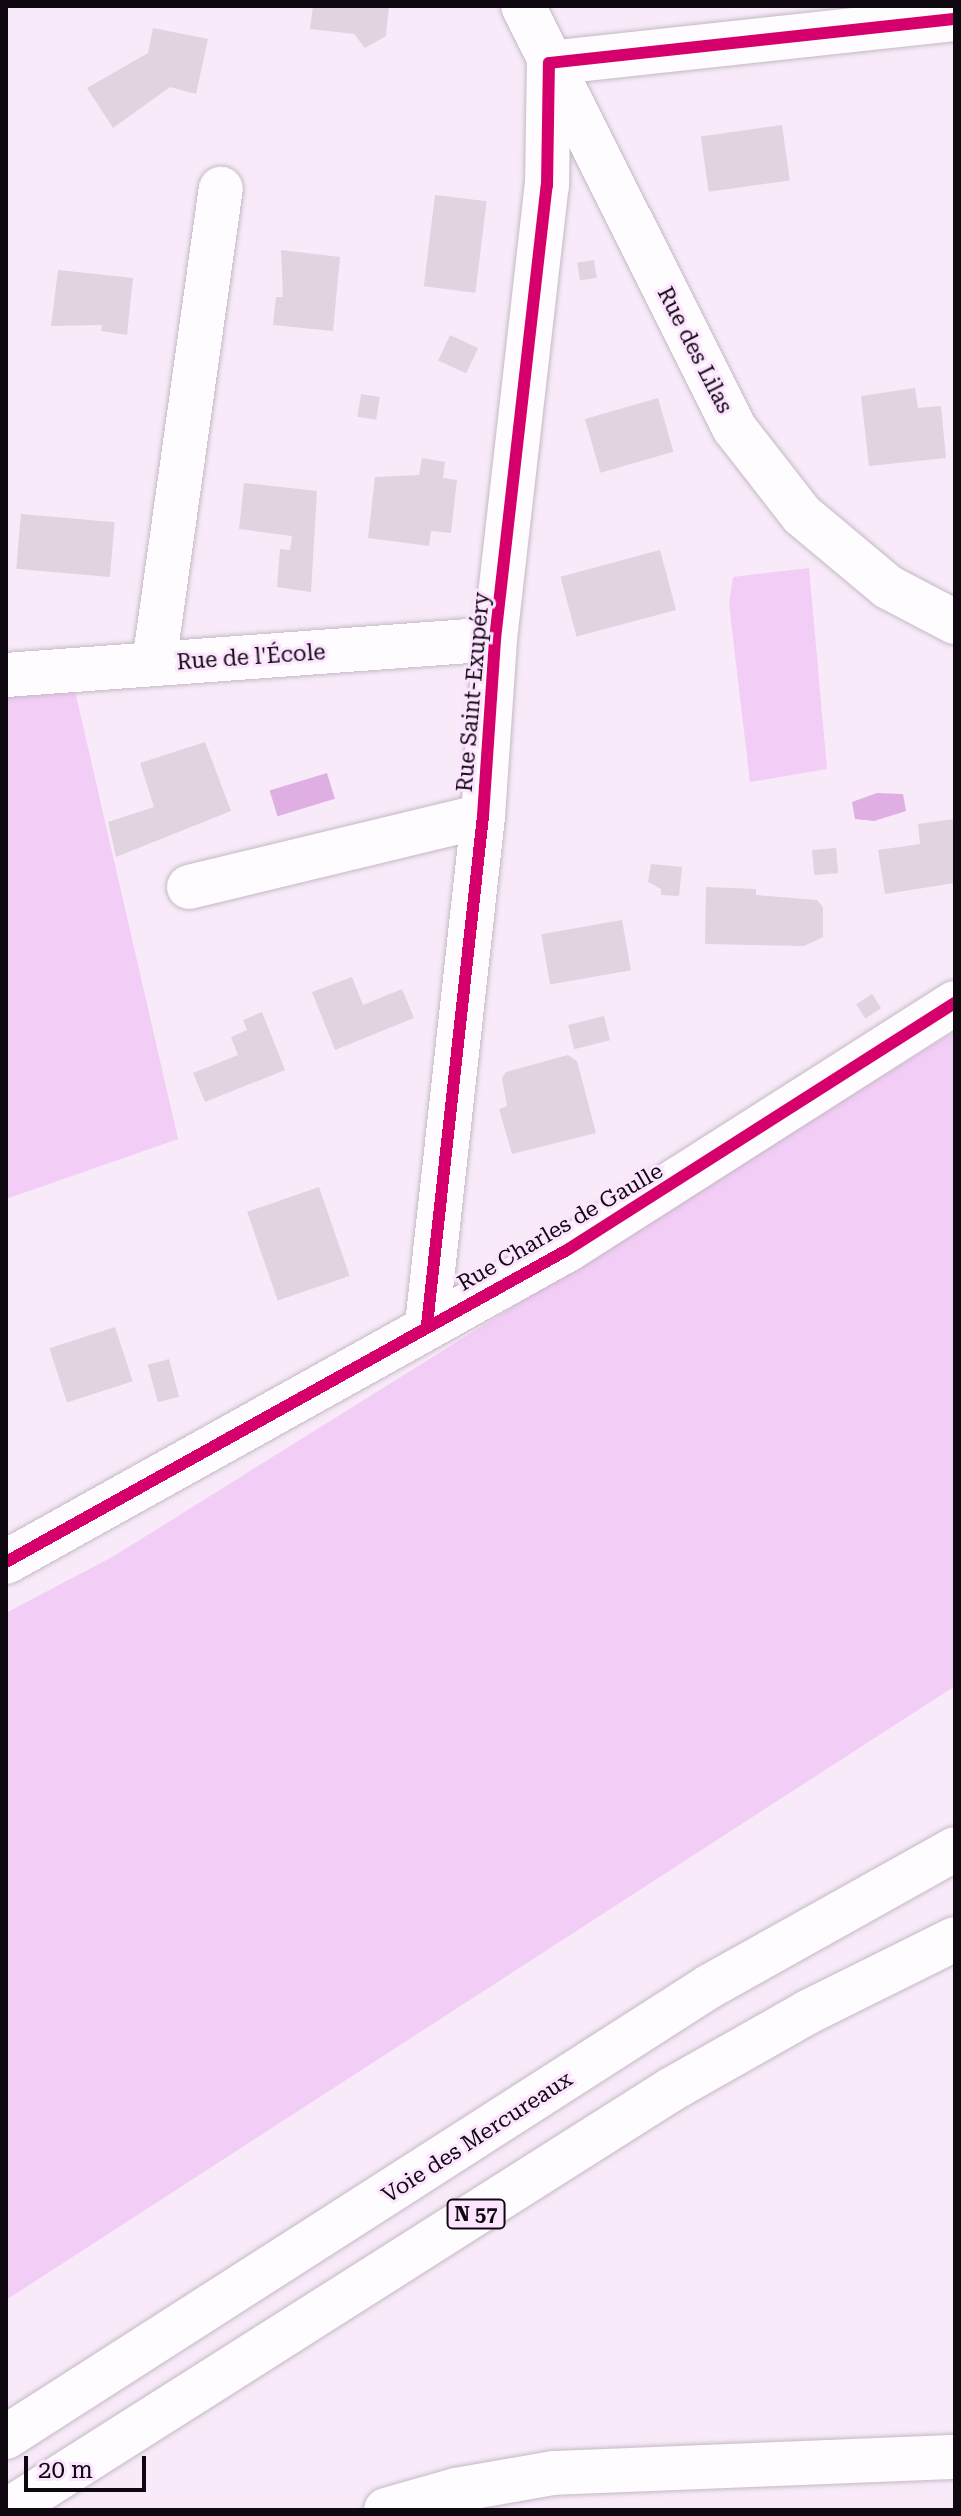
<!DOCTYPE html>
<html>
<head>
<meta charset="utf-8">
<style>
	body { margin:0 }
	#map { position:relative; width:961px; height:2516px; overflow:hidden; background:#f8eaf9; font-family:"Roboto Serif",serif }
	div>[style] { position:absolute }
	.green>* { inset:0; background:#f2cdf6 }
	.water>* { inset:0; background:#dfaee3; transform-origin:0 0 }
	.building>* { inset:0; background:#e0d4e1; transform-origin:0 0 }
	.roads { filter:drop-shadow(0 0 2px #c4b9c4) drop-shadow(0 0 2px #c4b9c4) }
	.minor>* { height:44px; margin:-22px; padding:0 22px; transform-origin:22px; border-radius:22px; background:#fefcfe }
	.major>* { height:44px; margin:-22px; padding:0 22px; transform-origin:22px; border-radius:22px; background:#fefcfe }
	.highway>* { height:44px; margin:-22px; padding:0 22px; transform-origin:22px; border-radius:22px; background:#fefcfe }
	.cycleway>* { height:12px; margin:-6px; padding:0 6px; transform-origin:6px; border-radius:6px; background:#d6006c }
	span { translate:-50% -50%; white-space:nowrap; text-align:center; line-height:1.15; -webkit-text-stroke:6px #fde4ff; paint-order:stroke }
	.shield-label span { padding:2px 6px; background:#fde4ff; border:2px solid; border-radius:6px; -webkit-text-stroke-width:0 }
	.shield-label { font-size:20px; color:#100811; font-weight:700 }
	.street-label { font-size:22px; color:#100811 }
	.frame { position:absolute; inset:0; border:8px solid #100811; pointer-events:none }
	.scale { position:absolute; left:24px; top:2456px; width:122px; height:36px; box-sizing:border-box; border:4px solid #100811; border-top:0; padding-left:10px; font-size:24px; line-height:28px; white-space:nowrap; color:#100811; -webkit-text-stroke:6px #fde4ff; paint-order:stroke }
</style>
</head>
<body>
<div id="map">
	<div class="green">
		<div style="clip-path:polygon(809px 568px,827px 769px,750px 782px,729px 604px,733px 577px)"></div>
		<div style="clip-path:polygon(72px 678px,178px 1139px,6px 1199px,6px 684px)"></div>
		<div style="clip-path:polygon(955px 1031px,955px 1686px,6px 2300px,6px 1613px,114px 1556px)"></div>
	</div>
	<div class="water">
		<div style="left:327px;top:773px;width:27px;height:60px;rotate:73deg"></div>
		<div style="clip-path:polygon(877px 793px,903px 794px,906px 811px,874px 821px,855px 819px,852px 802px)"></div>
	</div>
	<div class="building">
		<div style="clip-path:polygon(313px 6px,389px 6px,386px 36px,365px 48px,354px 34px,310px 29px)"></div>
		<div style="clip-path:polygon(153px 28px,208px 39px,196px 94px,170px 87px,113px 128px,87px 88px,148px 53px)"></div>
		<div style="left:782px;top:125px;width:56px;height:82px;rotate:82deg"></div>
		<div style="left:435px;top:195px;width:52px;height:92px;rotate:7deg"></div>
		<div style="clip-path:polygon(281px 250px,340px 257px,333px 331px,273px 325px,276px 297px,283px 297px)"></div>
		<div style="left:594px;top:260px;width:18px;height:17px;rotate:81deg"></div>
		<div style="clip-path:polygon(58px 270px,133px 278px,127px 335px,101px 331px,102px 325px,51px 326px)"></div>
		<div style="left:450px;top:335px;width:31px;height:28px;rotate:25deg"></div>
		<div style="clip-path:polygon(915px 388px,918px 408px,941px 406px,946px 458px,869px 466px,861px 396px)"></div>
		<div style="left:361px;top:394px;width:19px;height:23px;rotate:9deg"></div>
		<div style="left:658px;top:398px;width:56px;height:76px;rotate:74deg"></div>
		<div style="clip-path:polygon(422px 458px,445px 462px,443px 478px,457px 480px,451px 533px,431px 531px,429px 546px,368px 538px,375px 477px,419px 475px)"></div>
		<div style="clip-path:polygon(244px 483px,317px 491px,311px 592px,277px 587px,280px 549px,290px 550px,292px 536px,239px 529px)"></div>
		<div style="left:21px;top:514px;width:94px;height:55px;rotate:5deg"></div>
		<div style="left:660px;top:550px;width:62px;height:103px;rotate:75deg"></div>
		<div style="clip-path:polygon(205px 742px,231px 811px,116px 857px,108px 822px,154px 807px,140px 763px)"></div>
		<div style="clip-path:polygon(954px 819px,955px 883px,885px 894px,878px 850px,920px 844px,918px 824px)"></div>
		<div style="left:836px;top:848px;width:25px;height:24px;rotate:85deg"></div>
		<div style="clip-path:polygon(651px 864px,682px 867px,679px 896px,661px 895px,661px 889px,648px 882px)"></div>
		<div style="clip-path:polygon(706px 887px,756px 889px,756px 895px,817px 900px,823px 907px,823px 937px,804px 946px,705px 944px)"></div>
		<div style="left:622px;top:920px;width:51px;height:82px;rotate:80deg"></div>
		<div style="clip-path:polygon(352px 977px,363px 1005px,402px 989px,414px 1018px,335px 1050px,312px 992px)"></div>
		<div style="left:872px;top:994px;width:17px;height:19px;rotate:57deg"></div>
		<div style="clip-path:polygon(262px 1012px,285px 1070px,205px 1102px,193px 1073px,238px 1055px,231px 1037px,247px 1030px,243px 1020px)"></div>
		<div style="left:604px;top:1016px;width:25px;height:37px;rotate:76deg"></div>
		<div style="clip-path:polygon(568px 1055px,577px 1061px,596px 1133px,512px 1154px,499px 1109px,507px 1106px,502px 1078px,506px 1072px)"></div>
		<div style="left:319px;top:1187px;width:94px;height:76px;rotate:71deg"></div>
		<div style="left:115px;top:1327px;width:57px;height:69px;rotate:72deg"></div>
		<div style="left:169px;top:1359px;width:39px;height:22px;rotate:75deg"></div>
	</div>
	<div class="roads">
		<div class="minor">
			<div style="left:523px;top:6px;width:473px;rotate:63.4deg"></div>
			<div style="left:735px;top:429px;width:109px;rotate:52.1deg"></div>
			<div style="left:802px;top:515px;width:112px;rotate:39.9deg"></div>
			<div style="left:888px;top:587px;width:76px;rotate:27.6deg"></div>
			<div style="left:154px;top:664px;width:480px;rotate:-82deg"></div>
			<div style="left:6px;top:675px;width:490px;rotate:-4.2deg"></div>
			<div style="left:189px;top:887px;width:302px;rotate:-13.6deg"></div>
			<div style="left:427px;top:1325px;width:512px;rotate:-83.72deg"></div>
			<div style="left:483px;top:816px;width:177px;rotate:-86.1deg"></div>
			<div style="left:495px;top:639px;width:456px;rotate:-83.5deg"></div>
			<div style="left:547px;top:186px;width:123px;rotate:-89.1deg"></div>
			<div style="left:549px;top:63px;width:408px;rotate:-6.2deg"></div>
			<div style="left:6px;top:1562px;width:642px;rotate:-29.08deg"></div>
			<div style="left:567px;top:1250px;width:460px;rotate:-32.5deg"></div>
		</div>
		<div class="major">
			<div style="left:386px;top:2510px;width:73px;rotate:-15.9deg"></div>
			<div style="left:456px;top:2490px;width:98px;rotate:-9.9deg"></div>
			<div style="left:553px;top:2473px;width:402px;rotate:-2.3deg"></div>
		</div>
		<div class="highway">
			<div style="left:6px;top:2437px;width:836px;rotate:-32.64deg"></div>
			<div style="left:710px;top:1986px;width:281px;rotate:-29.2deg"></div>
			<div style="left:8px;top:2510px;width:786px;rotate:-32.38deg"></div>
			<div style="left:672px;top:2089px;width:156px;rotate:-29.5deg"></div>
			<div style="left:808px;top:2012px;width:164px;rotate:-26.4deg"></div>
		</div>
	</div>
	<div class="cycleway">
		<div style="left:427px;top:1325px;width:512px;rotate:-83.72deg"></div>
		<div style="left:483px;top:816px;width:177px;rotate:-86.1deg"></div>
		<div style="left:495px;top:639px;width:456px;rotate:-83.5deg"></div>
		<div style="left:547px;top:186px;width:123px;rotate:-89.1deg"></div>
		<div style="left:549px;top:63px;width:408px;rotate:-6.2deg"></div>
		<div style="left:6px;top:1562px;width:642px;rotate:-29.08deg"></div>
		<div style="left:567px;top:1250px;width:460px;rotate:-32.5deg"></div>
	</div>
	<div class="shield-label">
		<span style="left:476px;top:2214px">N 57</span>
	</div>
	<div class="street-label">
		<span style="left:695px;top:350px;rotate:63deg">Rue des Lilas</span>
		<span style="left:251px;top:657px;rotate:-4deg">Rue de l'École</span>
		<span style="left:473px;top:692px;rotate:-85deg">Rue Saint-Exupéry</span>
		<span style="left:560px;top:1227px;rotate:-30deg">Rue Charles de Gaulle</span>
		<span style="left:477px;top:2137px;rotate:-33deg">Voie des Mercureaux</span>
	</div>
	<div class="frame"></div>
	<div class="scale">20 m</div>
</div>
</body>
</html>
